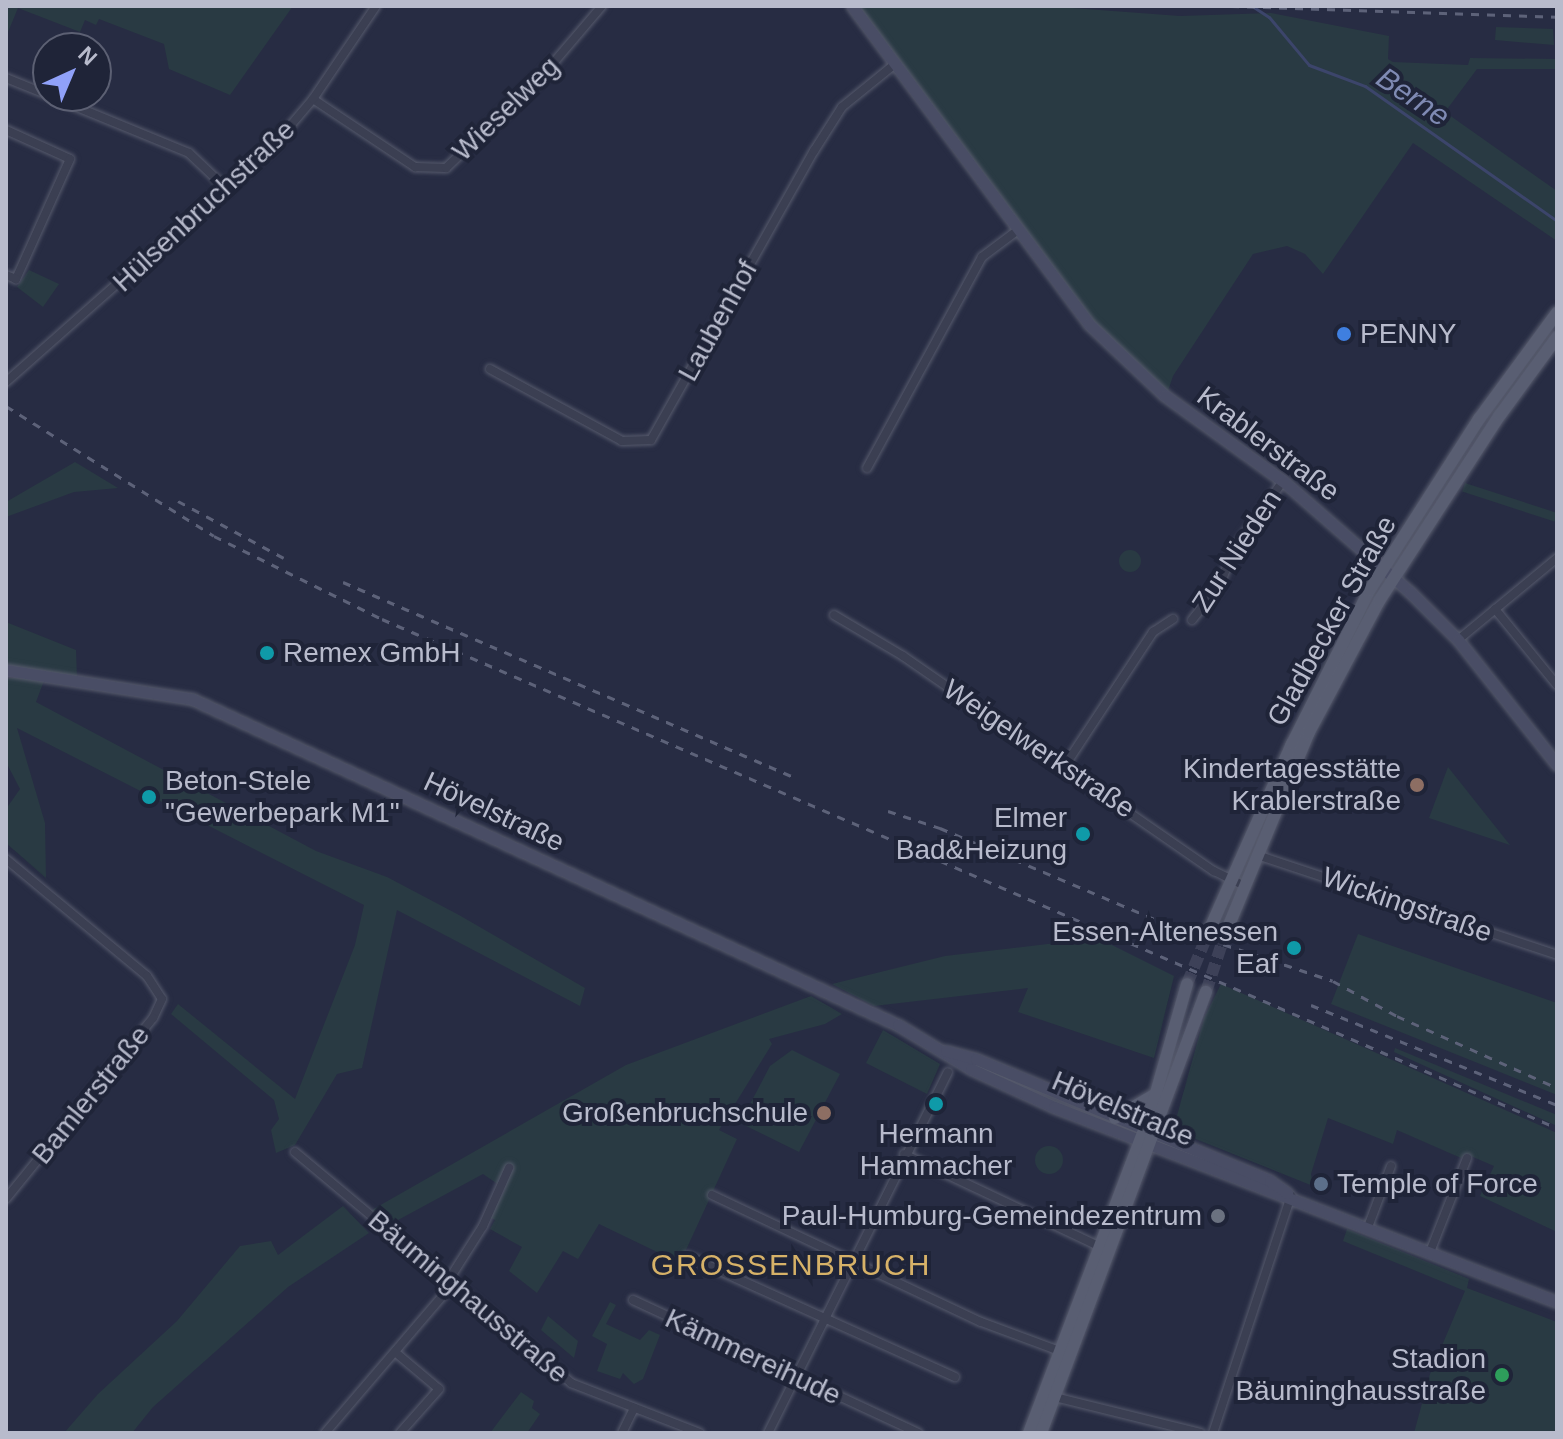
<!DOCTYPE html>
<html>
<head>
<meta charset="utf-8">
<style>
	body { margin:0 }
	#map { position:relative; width:1563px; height:1439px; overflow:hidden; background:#272c43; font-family:Arial,sans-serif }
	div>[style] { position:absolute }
	.green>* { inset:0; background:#293a43; transform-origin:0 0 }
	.round { border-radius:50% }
	.stream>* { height:3px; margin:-1.5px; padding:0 1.5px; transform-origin:1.5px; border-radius:1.5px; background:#3c456b }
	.primary-tunnel>* { height:12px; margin-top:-6px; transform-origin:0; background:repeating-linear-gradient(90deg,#3d4158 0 12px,transparent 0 18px) }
	.roads { filter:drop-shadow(0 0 2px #565a6c) drop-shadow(0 0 2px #565a6c) }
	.street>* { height:8px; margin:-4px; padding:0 4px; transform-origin:4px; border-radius:4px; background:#3b3f52 }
	.secondary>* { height:11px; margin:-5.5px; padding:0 5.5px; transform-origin:5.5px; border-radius:5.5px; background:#494d65 }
	.primary>* { height:12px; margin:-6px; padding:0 6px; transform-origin:6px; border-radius:6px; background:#595e72 }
	.rail>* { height:3px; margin-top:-1.5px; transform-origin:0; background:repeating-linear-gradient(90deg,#5d6279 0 8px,transparent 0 16px) }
	.dots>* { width:22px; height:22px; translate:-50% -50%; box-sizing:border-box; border:4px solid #1f2438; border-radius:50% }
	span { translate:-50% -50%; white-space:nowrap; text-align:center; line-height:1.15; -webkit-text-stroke:8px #1f2438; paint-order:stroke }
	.street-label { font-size:28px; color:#b8bbcc }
	.poi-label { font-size:28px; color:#b8bbcc }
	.left { translate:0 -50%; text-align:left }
	.right { translate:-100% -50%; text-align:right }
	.water-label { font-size:30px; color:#7f8ab3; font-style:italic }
	.neighbourhood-label { font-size:30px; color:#d7b268; letter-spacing:2px }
	.frame { position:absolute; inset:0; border:8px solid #b8bbcc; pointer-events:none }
	.north { position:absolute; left:32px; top:32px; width:80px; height:80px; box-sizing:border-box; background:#1f2438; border:2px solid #5c6073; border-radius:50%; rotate:44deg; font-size:22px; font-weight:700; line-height:32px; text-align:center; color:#b8bbcc }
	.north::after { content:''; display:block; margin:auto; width:28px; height:36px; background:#90a1f9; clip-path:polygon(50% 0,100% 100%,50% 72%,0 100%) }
</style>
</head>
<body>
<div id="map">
	<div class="green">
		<div style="clip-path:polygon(6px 6px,293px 6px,230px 95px,169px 69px,164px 44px,99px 19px,96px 25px,85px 20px,80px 32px,18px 8px,6px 37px)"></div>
		<div style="clip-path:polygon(855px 6px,1046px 6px,1180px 16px,1271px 13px,1389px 36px,1388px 59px,1393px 62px,1468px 65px,1470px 58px,1557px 59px,1557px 69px,1477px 69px,1445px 112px,1557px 191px,1557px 241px,1413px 143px,1323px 274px,1305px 254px,1287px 246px,1253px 254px,1173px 376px,1167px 394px,1094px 323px)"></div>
		<div style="clip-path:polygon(1496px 27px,1553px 29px,1554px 45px,1495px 40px)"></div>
		<div style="clip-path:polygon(29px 270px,59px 284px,43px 307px,17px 287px)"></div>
		<div style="clip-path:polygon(75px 462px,118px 488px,74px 492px,6px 517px,6px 502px)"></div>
		<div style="left:1465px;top:483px;width:97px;height:9px;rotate:18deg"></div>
		<div class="round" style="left:1119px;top:550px;width:22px;height:22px"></div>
		<div style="clip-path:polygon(6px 622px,76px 650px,77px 679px,6px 668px)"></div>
		<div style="clip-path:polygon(6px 678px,45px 678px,36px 702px,316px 851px,387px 877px,459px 915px,585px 988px,580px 1006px,397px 910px,362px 1068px,337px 1074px,295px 1145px,276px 1153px,271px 1130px,279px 1119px,274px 1100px,171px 1014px,178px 1004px,295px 1099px,355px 945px,364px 905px,17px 728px,45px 823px,46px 878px,6px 843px,6px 809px,20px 789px,6px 762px)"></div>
		<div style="clip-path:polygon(1448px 767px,1510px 845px,1429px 818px)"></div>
		<div style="clip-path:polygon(1082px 930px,1174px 976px,1154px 1058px,1018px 1012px,1028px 988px,874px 1006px,832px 984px,945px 956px,1073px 941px)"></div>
		<div style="clip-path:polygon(1358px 934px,1557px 1003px,1557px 1095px,1331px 1004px)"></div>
		<div style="clip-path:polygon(1221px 984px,1557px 1133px,1557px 1232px,1480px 1196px,1494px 1166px,1466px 1154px,1461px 1158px,1397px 1130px,1393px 1144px,1328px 1118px,1311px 1174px,1313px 1186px,1173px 1130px,1204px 1018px)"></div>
		<div style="clip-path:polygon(811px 996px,842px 1014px,825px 1024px,769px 1039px,772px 1044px,719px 1130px,737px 1139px,680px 1263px,599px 1224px,578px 1259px,563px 1251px,537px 1293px,509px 1271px,522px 1247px,490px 1229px,495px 1220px,490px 1217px,505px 1189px,483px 1174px,387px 1226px,370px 1211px,626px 1065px)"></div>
		<div style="clip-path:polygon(883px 1030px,940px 1064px,927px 1094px,866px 1063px)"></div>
		<div style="clip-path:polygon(1395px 1048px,1557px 1115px,1557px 1126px,1394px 1052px)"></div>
		<div style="clip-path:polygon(792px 1050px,840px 1074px,799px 1152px,740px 1123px,770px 1066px)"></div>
		<div class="round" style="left:1035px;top:1146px;width:28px;height:28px"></div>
		<div style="clip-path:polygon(343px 1206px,369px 1233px,288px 1287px,153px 1407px,132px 1433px,64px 1433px,98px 1394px,177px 1321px,240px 1246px,271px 1241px,278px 1255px)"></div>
		<div style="clip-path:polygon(1347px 1229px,1469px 1279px,1467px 1288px,1557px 1322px,1557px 1433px,1414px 1433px,1430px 1374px,1465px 1291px,1343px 1241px)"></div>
		<div style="clip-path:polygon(610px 1302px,616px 1305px,606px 1324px,640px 1340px,649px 1330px,660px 1335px,643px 1379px,634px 1384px,623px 1373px,620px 1379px,597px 1371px,607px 1344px,592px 1336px)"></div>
		<div style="clip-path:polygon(548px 1316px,578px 1341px,574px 1358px,541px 1330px)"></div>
		<div style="clip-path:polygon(521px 1392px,534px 1401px,532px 1408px,540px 1414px,527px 1433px,490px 1433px)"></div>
	</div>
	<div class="stream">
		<div style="left:1252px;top:6px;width:20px;rotate:33deg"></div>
		<div style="left:1269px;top:17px;width:62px;rotate:50.2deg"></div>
		<div style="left:1309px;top:65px;width:60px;rotate:20.6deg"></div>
		<div style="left:1365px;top:86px;width:235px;rotate:35.1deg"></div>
	</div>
	<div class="primary-tunnel">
		<div style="left:1187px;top:984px;width:57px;rotate:-67.5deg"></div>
		<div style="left:1206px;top:992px;width:58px;rotate:-71.9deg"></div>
	</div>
	<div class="roads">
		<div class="street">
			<div style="left:6px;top:78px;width:45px;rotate:22deg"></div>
			<div style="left:50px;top:96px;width:150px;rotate:22.3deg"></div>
			<div style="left:189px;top:153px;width:52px;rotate:43.5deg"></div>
			<div style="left:313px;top:99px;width:123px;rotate:33.7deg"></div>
			<div style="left:415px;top:167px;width:31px;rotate:2deg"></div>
			<div style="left:446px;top:168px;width:134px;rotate:-43.8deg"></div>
			<div style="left:543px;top:75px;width:91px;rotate:-49.5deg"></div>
			<div style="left:6px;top:130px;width:70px;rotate:24.4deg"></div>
			<div style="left:70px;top:159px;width:132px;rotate:114.2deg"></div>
			<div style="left:16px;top:279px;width:11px;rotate:-158deg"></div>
			<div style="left:490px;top:369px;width:150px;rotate:28.6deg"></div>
			<div style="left:622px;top:441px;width:29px;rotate:-2deg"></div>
			<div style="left:651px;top:440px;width:332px;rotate:-60.6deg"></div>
			<div style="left:814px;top:151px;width:52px;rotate:-57.5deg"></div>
			<div style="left:842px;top:107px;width:68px;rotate:-39.1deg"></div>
			<div style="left:6px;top:382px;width:358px;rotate:-41.5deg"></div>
			<div style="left:274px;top:145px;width:60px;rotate:-49.7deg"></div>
			<div style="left:313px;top:99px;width:112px;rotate:-55.9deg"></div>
			<div style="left:867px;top:468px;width:240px;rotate:-61.4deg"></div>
			<div style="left:982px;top:257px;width:45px;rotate:-36.9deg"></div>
			<div style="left:1495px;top:609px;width:98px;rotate:50.8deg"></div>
			<div style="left:834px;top:615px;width:80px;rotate:30.7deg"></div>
			<div style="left:903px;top:656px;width:378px;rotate:34.7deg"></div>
			<div style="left:1214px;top:871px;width:32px;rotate:26deg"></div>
			<div style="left:1192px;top:620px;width:43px;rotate:-51.5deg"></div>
			<div style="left:1219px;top:586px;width:41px;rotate:-67.2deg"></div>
			<div style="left:1235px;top:548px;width:82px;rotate:-54.4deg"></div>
			<div style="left:1458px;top:640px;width:129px;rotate:-39.6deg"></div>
			<div style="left:1064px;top:767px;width:162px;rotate:-56.6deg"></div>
			<div style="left:1153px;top:632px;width:24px;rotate:-33deg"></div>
			<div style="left:1257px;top:855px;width:316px;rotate:18.4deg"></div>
			<div style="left:6px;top:859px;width:183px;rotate:39.7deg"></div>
			<div style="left:147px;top:976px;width:27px;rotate:57deg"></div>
			<div style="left:162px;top:999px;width:21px;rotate:115deg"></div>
			<div style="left:153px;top:1018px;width:233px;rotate:129.1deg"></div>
			<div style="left:295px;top:1152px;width:360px;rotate:39.9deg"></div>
			<div style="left:571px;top:1383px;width:138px;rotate:21.2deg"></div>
			<div style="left:904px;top:1154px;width:216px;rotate:25.3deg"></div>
			<div style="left:712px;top:1195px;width:297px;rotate:25.3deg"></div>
			<div style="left:981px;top:1322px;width:84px;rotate:20.2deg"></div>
			<div style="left:1368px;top:1227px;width:65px;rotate:-69.3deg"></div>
			<div style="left:1430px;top:1252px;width:101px;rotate:-68.5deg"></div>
			<div style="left:687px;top:1256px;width:294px;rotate:24.3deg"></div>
			<div style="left:448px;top:1281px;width:65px;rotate:-57.5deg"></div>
			<div style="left:483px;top:1226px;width:64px;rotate:-65.9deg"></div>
			<div style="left:633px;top:1300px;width:315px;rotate:25deg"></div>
			<div style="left:395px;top:1352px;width:57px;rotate:40.1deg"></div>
			<div style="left:439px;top:1389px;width:59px;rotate:131.6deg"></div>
			<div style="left:1055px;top:1397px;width:150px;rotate:13.9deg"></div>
			<div style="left:325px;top:1433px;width:195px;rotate:-49.4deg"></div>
			<div style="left:622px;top:1433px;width:28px;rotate:-64deg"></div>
			<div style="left:768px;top:1433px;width:403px;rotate:-63.5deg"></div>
			<div style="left:1213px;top:1433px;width:250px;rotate:-71.8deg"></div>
		</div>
		<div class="secondary">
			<div style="left:852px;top:6px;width:397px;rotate:53.3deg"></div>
			<div style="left:1089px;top:324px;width:103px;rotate:43.4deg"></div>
			<div style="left:1164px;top:395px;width:147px;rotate:35.9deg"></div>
			<div style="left:1283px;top:481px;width:169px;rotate:41.2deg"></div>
			<div style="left:1410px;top:592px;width:68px;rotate:45deg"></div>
			<div style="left:1458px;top:640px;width:159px;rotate:51.6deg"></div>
			<div style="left:6px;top:670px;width:188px;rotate:8.9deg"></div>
			<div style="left:192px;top:699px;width:778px;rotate:24.79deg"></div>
			<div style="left:898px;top:1025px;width:85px;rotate:31.1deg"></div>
			<div style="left:971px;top:1069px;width:91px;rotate:24.6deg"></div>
			<div style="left:1054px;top:1107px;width:539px;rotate:21.19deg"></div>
			<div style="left:946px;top:1051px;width:31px;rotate:15deg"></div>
			<div style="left:976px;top:1059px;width:318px;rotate:22.5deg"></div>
			<div style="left:1270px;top:1181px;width:21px;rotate:35deg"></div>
		</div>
		<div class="primary">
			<div style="left:1209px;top:931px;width:205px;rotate:-66.1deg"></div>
			<div style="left:1292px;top:744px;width:171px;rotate:-63.3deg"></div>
			<div style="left:1369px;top:591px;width:204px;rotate:-57.4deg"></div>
			<div style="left:1479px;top:419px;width:132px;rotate:-53.7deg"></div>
			<div style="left:1224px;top:937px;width:220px;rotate:-67.5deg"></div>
			<div style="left:1308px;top:734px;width:151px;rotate:-61.9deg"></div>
			<div style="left:1379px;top:601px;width:222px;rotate:-57deg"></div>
			<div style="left:1500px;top:415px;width:97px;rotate:-53.8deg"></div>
			<div style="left:1115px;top:1118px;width:48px;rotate:-30.3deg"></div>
			<div style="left:1029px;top:1433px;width:341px;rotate:-69.2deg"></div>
			<div style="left:1150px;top:1114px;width:135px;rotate:-74.1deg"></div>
			<div style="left:1041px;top:1433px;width:471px;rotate:-69.5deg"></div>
		</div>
	</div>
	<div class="rail">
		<div style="left:1231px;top:6px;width:326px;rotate:1.9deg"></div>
		<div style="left:6px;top:406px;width:245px;rotate:32deg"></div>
		<div style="left:214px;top:536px;width:187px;rotate:26.3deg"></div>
		<div style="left:382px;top:619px;width:1281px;rotate:23.42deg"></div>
		<div style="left:178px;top:501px;width:120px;rotate:28.3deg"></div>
		<div style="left:343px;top:582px;width:491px;rotate:23.4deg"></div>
		<div style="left:888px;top:811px;width:55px;rotate:18.1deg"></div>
		<div style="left:940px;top:828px;width:259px;rotate:23deg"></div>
		<div style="left:1178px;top:929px;width:163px;rotate:18.5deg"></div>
		<div style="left:1333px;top:981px;width:73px;rotate:28.7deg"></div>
		<div style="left:1397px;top:1016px;width:175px;rotate:24.2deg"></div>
		<div style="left:1311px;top:1005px;width:266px;rotate:22.1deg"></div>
	</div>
	<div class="dots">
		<div style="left:1344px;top:334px;background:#3f7fe0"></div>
		<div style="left:267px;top:653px;background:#0f9aa8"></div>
		<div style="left:1417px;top:785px;background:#8d6e63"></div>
		<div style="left:149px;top:797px;background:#0f9aa8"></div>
		<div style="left:1083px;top:834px;background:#0f9aa8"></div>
		<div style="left:1294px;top:948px;background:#0f9aa8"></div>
		<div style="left:936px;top:1104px;background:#0f9aa8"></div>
		<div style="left:824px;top:1113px;background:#8d6e63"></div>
		<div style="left:1321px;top:1184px;background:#5c6f8a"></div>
		<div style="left:1218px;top:1216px;background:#6b7280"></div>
		<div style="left:1502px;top:1375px;background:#2e9e5b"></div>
	</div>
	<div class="street-label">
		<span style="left:506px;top:109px;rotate:-44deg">Wieselweg</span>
		<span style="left:204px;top:206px;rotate:-43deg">Hülsenbruchstraße</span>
		<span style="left:718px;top:321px;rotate:-61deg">Laubenhof</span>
		<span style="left:1268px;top:444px;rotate:37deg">Krablerstraße</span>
		<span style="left:1237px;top:551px;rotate:-57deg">Zur Nieden</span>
		<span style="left:1332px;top:621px;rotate:-61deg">Gladbecker Straße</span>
		<span style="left:1039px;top:749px;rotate:34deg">Weigelwerkstraße</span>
		<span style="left:494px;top:812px;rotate:25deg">Hövelstraße</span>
		<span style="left:1407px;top:905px;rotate:19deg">Wickingstraße</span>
		<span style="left:91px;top:1095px;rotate:-51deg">Bamlerstraße</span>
		<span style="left:1123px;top:1109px;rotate:23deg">Hövelstraße</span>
		<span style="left:468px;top:1297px;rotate:40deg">Bäuminghausstraße</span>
		<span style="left:753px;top:1357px;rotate:25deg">Kämmereihude</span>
	</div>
	<div class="poi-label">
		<span class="left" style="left:1360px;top:334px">PENNY</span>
		<span class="left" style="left:283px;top:653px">Remex GmbH</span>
		<span class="right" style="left:1401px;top:785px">Kindertagesstätte<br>Krablerstraße</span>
		<span class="left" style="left:165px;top:797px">Beton-Stele<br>"Gewerbepark M1"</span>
		<span class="right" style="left:1067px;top:834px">Elmer<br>Bad&amp;Heizung</span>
		<span class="right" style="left:1278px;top:948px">Essen-Altenessen<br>Eaf</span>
		<span class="right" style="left:808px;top:1113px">Großenbruchschule</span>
		<span style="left:936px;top:1150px">Hermann<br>Hammacher</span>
		<span class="left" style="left:1337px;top:1184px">Temple of Force</span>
		<span class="right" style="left:1202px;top:1216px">Paul-Humburg-Gemeindezentrum</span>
		<span class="right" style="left:1486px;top:1375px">Stadion<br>Bäuminghausstraße</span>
	</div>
	<div class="water-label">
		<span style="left:1413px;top:97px;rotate:34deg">Berne</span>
	</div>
	<div class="neighbourhood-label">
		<span style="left:791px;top:1265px">GROSSENBRUCH</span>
	</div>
	<div class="frame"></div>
	<div class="north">N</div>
</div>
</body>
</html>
